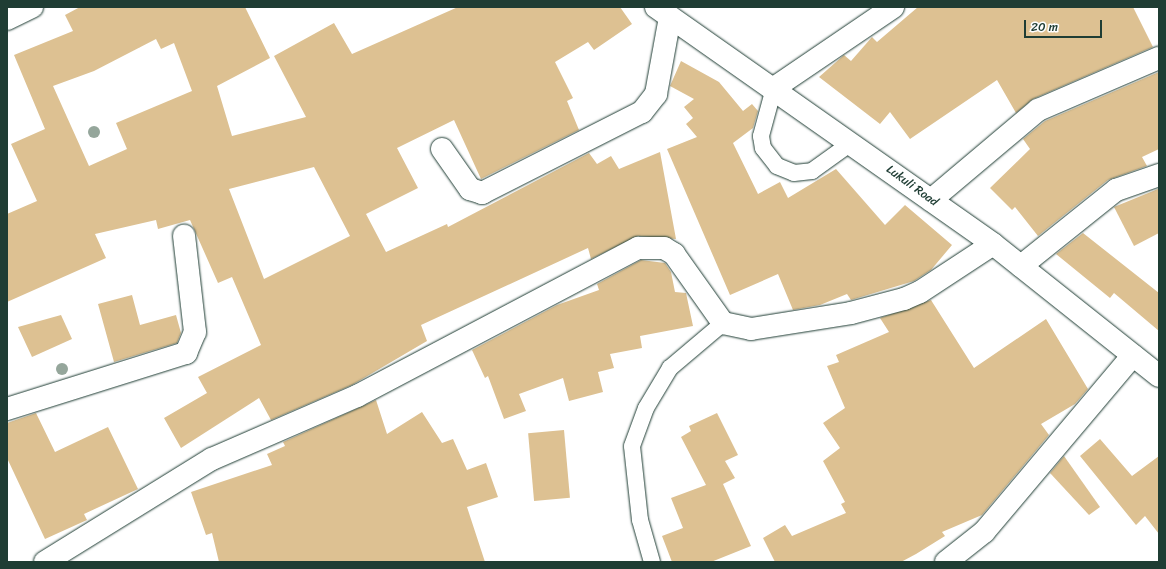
<!DOCTYPE html>
<html>
<head>
<meta charset="utf-8">
<style>
	body { margin:0 }
	#map { position:relative; width:1166px; height:569px; overflow:hidden; background:#fff; font-family:Sriracha,sans-serif }
	div>[style] { position:absolute }
	.building>* { inset:0; background:#ddc192; transform-origin:0 0 }
	.roads { filter:drop-shadow(0 0 1px #1f3d34) drop-shadow(0 0 1px #1f3d34) }
	.lane>* { height:16px; margin:-8px; padding:0 8px; transform-origin:8px; border-radius:8px; background:#fff }
	.street>* { height:22px; margin:-11px; padding:0 11px; transform-origin:11px; border-radius:11px; background:#fff }
	.secondary>* { height:22px; margin:-11px; padding:0 11px; transform-origin:11px; border-radius:11px; background:#fff }
	.trees>* { width:12px; height:12px; margin:-6px; border-radius:50%; background:#95a69b }
	span { translate:-50% -50%; white-space:nowrap; text-align:center; line-height:1.15; -webkit-text-stroke:4px #fff; paint-order:stroke }
	.street-label { font-size:12px; color:#1f3d34 }
	.frame { position:absolute; inset:0; border:8px solid #1f3d34; pointer-events:none }
	.scale { position:absolute; left:1024px; top:20px; width:78px; height:18px; box-sizing:border-box; border:2px solid #1f3d34; border-top:0; padding-left:5px; font-size:12px; line-height:14px; white-space:nowrap; color:#1f3d34; -webkit-text-stroke:3px #fff; paint-order:stroke }
</style>
</head>
<body>
<div id="map">
	<div class="building">
		<div style="clip-path:polygon(evenodd,80px 7px,245px 7px,270px 58px,217px 86px,232px 136px,306px 117px,274px 56px,334px 23px,352px 54px,458px 7px,620px 7px,632px 24px,594px 50px,588px 42px,555px 62px,573px 98px,567px 101px,579px 130px,481px 179px,454px 120px,397px 148px,418px 188px,366px 214px,386px 252px,447px 224px,448px 227px,589px 153px,597px 164px,611px 156px,619px 169px,660px 152px,676px 239px,638px 236px,591px 259px,588px 248px,421px 325px,427px 341px,352px 385px,271px 420px,259px 398px,181px 448px,164px 418px,207px 393px,198px 377px,261px 345px,232px 277px,218px 283px,190px 220px,158px 229px,156px 220px,95px 234px,106px 258px,7px 302px,7px 214px,37px 201px,11px 144px,45px 129px,14px 55px,73px 31px,65px 15px,80px 7px,156px 39px,161px 49px,174px 43px,192px 91px,116px 123px,127px 149px,89px 166px,53px 86px,94px 71px,156px 39px,80px 7px,314px 167px,350px 236px,264px 279px,229px 189px,314px 167px)"></div>
		<div style="clip-path:polygon(918px 7px,1133px 7px,1153px 47px,1033px 99px,1016px 113px,997px 80px,910px 139px,890px 112px,880px 124px,819px 77px,844px 55px,851px 61px,872px 37px,877px 42px)"></div>
		<div style="clip-path:polygon(681px 61px,719px 82px,743px 111px,752px 104px,758px 111px,753px 128px,733px 143px,758px 194px,780px 182px,788px 198px,836px 169px,885px 225px,905px 205px,952px 245px,931px 270px,914px 281px,851px 300px,847px 294px,820px 305px,793px 310px,778px 274px,730px 295px,667px 149px,697px 137px,686px 124px,693px 118px,684px 107px,694px 99px,670px 86px)"></div>
		<div style="clip-path:polygon(1159px 72px,1159px 149px,1142px 157px,1147px 166px,1108px 180px,1038px 236px,1015px 207px,1012px 210px,990px 188px,1030px 149px,1023px 139px,1045px 121px)"></div>
		<div style="clip-path:polygon(1158px 189px,1159px 233px,1134px 246px,1114px 207px)"></div>
		<div style="clip-path:polygon(1083px 233px,1159px 293px,1159px 331px,1114px 293px,1110px 298px,1056px 254px)"></div>
		<div style="clip-path:polygon(641px 260px,665px 263px,671px 272px,675px 292px,686px 293px,693px 326px,640px 336px,642px 348px,610px 354px,614px 368px,598px 372px,603px 392px,569px 401px,563px 378px,519px 394px,526px 411px,504px 419px,488px 376px,485px 378px,472px 350px,557px 305px,599px 290px,597px 284px)"></div>
		<div style="clip-path:polygon(132px 295px,140px 325px,176px 315px,181px 333px,177px 343px,114px 362px,98px 304px)"></div>
		<div style="clip-path:polygon(931px 300px,974px 368px,1046px 319px,1088px 389px,1075px 404px,1041px 424px,1049px 435px,982px 515px,942px 532px,945px 536px,916px 554px,901px 562px,775px 562px,763px 538px,785px 525px,792px 536px,846px 513px,841px 504px,845px 502px,823px 461px,840px 448px,823px 423px,845px 408px,827px 366px,839px 362px,836px 355px,889px 332px,880px 318px)"></div>
		<div style="clip-path:polygon(61px 315px,72px 339px,32px 357px,18px 327px)"></div>
		<div style="clip-path:polygon(376px 400px,387px 434px,422px 412px,442px 443px,453px 439px,467px 470px,486px 463px,498px 497px,467px 507px,485px 562px,219px 562px,212px 533px,206px 535px,191px 492px,272px 465px,267px 454px,285px 446px,283px 442px)"></div>
		<div style="clip-path:polygon(36px 413px,55px 452px,108px 427px,138px 489px,84px 514px,87px 520px,45px 539px,7px 458px,7px 423px)"></div>
		<div style="clip-path:polygon(717px 413px,738px 455px,725px 461px,735px 478px,723px 484px,751px 546px,711px 562px,672px 562px,662px 536px,683px 528px,671px 498px,706px 485px,681px 437px,691px 431px,689px 426px)"></div>
		<div style="left:564px;top:430px;width:68px;height:36px;rotate:85deg"></div>
		<div style="clip-path:polygon(1100px 439px,1132px 476px,1159px 456px,1159px 534px,1145px 516px,1136px 525px,1080px 456px)"></div>
		<div style="clip-path:polygon(1064px 456px,1100px 507px,1089px 515px,1050px 473px)"></div>
	</div>
	<div class="roads">
		<div class="lane">
			<div style="left:774px;top:88px;width:50px;rotate:105.2deg"></div>
			<div style="left:761px;top:136px;width:12px;rotate:81deg"></div>
			<div style="left:763px;top:148px;width:23px;rotate:52deg"></div>
			<div style="left:777px;top:166px;width:18px;rotate:22deg"></div>
			<div style="left:794px;top:173px;width:18px;rotate:-6deg"></div>
			<div style="left:812px;top:171px;width:48px;rotate:-35.7deg"></div>
			<div style="left:652px;top:562px;width:44px;rotate:-105.9deg"></div>
			<div style="left:640px;top:520px;width:74px;rotate:-96.2deg"></div>
			<div style="left:632px;top:446px;width:40px;rotate:-69.8deg"></div>
			<div style="left:646px;top:408px;width:47px;rotate:-59deg"></div>
			<div style="left:670px;top:368px;width:70px;rotate:-40.3deg"></div>
		</div>
		<div class="street">
			<div style="left:7px;top:19px;width:28px;rotate:-26deg"></div>
			<div style="left:774px;top:88px;width:144px;rotate:-34.2deg"></div>
			<div style="left:442px;top:149px;width:49px;rotate:55deg"></div>
			<div style="left:470px;top:189px;width:13px;rotate:18deg"></div>
			<div style="left:482px;top:193px;width:179px;rotate:-26.9deg"></div>
			<div style="left:642px;top:112px;width:23px;rotate:-52deg"></div>
			<div style="left:656px;top:94px;width:78px;rotate:-79.7deg"></div>
			<div style="left:931px;top:200px;width:140px;rotate:-40.1deg"></div>
			<div style="left:1038px;top:110px;width:132px;rotate:-23.3deg"></div>
			<div style="left:1021px;top:266px;width:122px;rotate:-38.7deg"></div>
			<div style="left:1116px;top:190px;width:46px;rotate:-19.2deg"></div>
			<div style="left:7px;top:409px;width:188px;rotate:-17.4deg"></div>
			<div style="left:186px;top:353px;width:23px;rotate:-67deg"></div>
			<div style="left:195px;top:332px;width:97px;rotate:-96.5deg"></div>
			<div style="left:45px;top:562px;width:196px;rotate:-31.7deg"></div>
			<div style="left:212px;top:459px;width:158px;rotate:-23.5deg"></div>
			<div style="left:357px;top:396px;width:318px;rotate:-27.8deg"></div>
			<div style="left:638px;top:248px;width:26px"></div>
			<div style="left:664px;top:248px;width:12px;rotate:31deg"></div>
			<div style="left:674px;top:254px;width:85px;rotate:54.6deg"></div>
			<div style="left:723px;top:323px;width:29px;rotate:12deg"></div>
			<div style="left:751px;top:329px;width:101px;rotate:-9.1deg"></div>
			<div style="left:851px;top:313px;width:55px;rotate:-14.8deg"></div>
			<div style="left:904px;top:299px;width:17px;rotate:-24deg"></div>
			<div style="left:920px;top:292px;width:87px;rotate:-33.3deg"></div>
			<div style="left:946px;top:562px;width:48px;rotate:-38.3deg"></div>
			<div style="left:984px;top:532px;width:231px;rotate:-49.9deg"></div>
		</div>
		<div class="secondary">
			<div style="left:656px;top:7px;width:412px;rotate:35.1deg"></div>
			<div style="left:993px;top:244px;width:212px;rotate:38.5deg"></div>
		</div>
	</div>
	<div class="trees">
		<div style="left:94px;top:132px"></div>
		<div style="left:62px;top:369px"></div>
	</div>
	<div class="street-label">
		<span style="left:912px;top:186px;rotate:36deg">Lukuli Road</span>
	</div>
	<div class="frame"></div>
	<div class="scale">20 m</div>
</div>
</body>
</html>
